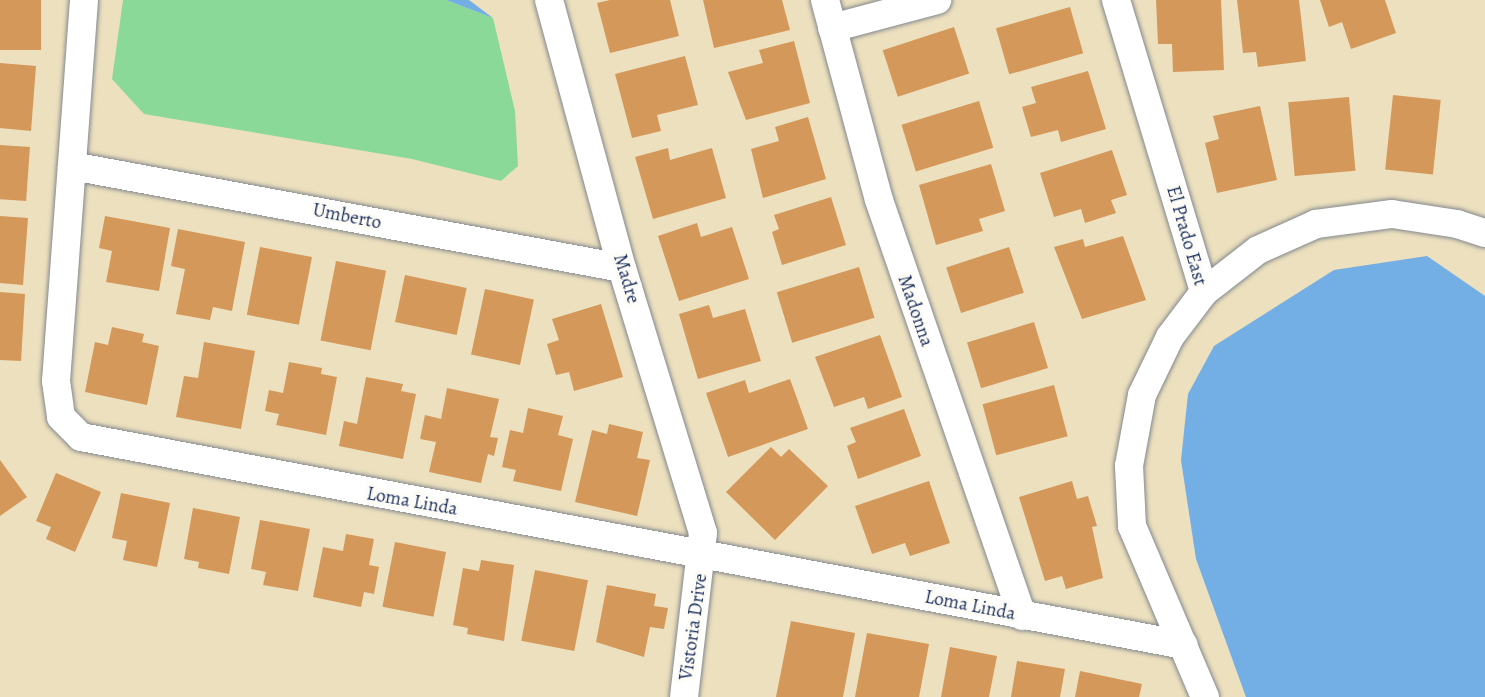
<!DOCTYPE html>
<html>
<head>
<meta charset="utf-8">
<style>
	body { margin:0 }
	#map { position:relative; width:1485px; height:697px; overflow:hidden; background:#ece0be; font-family:Alegreya,serif }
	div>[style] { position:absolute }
	.green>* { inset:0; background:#8ad998 }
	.water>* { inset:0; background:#73aee4 }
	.building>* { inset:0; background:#d4985a; transform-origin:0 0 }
	.roads { filter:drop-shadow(0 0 2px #84888e) drop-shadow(0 0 2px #84888e) }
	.minor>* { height:28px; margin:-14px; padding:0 14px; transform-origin:14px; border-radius:14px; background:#fff }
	span { translate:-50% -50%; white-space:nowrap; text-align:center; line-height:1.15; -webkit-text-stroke:7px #fdfcf7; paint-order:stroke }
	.street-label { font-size:19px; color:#1b2f5e }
</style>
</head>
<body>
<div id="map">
	<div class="green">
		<div style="clip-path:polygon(123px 0,446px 0,493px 18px,515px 111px,518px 166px,501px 181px,412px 159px,144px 114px,112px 79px)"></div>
	</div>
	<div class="water">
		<div style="clip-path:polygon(446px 0,469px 0,493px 18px)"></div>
		<div style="clip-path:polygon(1427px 256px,1485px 296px,1485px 697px,1246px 697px,1196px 559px,1181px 460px,1188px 394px,1214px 346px,1334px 270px)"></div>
	</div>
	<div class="building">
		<div style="left:0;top:0;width:41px;height:50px"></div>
		<div style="clip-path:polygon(610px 0,670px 0,679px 36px,610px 53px,597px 3px)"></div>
		<div style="clip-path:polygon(703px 0,782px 0,790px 30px,714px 48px)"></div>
		<div style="clip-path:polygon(1156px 0,1221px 0,1224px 70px,1173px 72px,1172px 44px,1158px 44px)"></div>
		<div style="clip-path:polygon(1237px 0,1299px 0,1306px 61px,1258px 67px,1256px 52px,1243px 53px)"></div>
		<div style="clip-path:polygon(1320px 0,1385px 0,1396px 33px,1351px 49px,1342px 22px,1329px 27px)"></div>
		<div style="left:1070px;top:7px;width:48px;height:77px;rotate:74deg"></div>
		<div style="left:954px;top:27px;width:49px;height:75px;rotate:72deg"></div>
		<div style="clip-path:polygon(794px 41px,810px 103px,746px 120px,728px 72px,763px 63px,759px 50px)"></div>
		<div style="clip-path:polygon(685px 56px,698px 105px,657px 115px,661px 131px,632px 138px,615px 74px)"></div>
		<div style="clip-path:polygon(0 63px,36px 66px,31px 131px,0 128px)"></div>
		<div style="clip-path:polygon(1088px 71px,1106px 129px,1061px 142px,1058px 130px,1031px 137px,1022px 107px,1036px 103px,1031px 87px)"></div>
		<div style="left:1393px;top:95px;width:48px;height:75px;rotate:6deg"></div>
		<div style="left:1349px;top:97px;width:74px;height:61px;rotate:85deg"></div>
		<div style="left:979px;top:101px;width:49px;height:81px;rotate:73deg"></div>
		<div style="clip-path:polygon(1260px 106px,1277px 180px,1217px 193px,1205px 143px,1219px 139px,1213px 116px)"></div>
		<div style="clip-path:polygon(808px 117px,826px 179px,763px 198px,751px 149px,779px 141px,775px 127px)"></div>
		<div style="left:0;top:145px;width:30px;height:54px;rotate:4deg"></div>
		<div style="clip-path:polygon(668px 148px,670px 160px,712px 148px,726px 198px,653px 219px,635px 157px)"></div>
		<div style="clip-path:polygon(1112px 150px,1127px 195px,1111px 200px,1116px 213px,1085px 223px,1081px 209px,1054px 217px,1040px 173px)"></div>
		<div style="clip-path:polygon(991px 164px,1005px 211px,979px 219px,983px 231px,936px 245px,919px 185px)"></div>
		<div style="clip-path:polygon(831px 197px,846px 245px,782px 265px,772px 232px,779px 229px,774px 215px)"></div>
		<div style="clip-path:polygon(0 216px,28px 218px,23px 285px,0 283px)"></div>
		<div style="clip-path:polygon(105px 216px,170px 228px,159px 291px,106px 282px,112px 251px,99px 248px)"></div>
		<div style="clip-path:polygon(697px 223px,701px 237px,732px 227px,749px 279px,679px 301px,658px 236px)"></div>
		<div style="clip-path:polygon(178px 229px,245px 242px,232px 311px,213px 307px,210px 320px,176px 314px,185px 269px,171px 266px)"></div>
		<div style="clip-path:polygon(1123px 236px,1146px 300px,1082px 319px,1054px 247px,1083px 239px,1085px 247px)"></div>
		<div style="left:260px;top:247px;width:53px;height:69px;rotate:11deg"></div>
		<div style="left:1009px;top:247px;width:48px;height:66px;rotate:72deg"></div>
		<div style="left:336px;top:261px;width:51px;height:81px;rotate:11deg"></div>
		<div style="left:859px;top:267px;width:53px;height:86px;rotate:73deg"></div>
		<div style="left:405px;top:275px;width:63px;height:48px;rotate:12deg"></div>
		<div style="left:485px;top:289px;width:50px;height:67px;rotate:12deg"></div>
		<div style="clip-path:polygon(0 292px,25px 294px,21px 361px,0 360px)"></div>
		<div style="clip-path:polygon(601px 304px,623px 377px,574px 391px,569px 372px,556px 375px,547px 344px,559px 340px,552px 319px)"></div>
		<div style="clip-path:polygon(709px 305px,713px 318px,745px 309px,761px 361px,698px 379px,679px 314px)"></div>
		<div style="left:1034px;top:322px;width:48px;height:70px;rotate:73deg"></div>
		<div style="clip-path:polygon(112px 327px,144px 334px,142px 342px,159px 346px,147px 405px,85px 392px,95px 342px,108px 345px)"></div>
		<div style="clip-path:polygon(880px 335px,902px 397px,868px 409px,864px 397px,834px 407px,815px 357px)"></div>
		<div style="clip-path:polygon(204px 342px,255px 351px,241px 429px,176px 417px,184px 376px,198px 378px)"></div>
		<div style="clip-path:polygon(289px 362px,322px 368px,321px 374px,337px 377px,326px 435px,276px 425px,279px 414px,265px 411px,269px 390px,283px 393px)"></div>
		<div style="clip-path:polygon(366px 377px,403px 384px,401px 391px,416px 394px,403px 459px,339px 446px,344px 421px,357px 424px)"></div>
		<div style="clip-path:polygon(790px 379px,808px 429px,728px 457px,706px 393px,745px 380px,749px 393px)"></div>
		<div style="left:1054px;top:385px;width:53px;height:74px;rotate:75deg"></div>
		<div style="clip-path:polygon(447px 388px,499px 399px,490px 437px,498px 438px,494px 456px,488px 454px,481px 483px,429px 472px,436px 442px,420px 439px,425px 415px,441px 419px)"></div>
		<div style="clip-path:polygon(528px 408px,563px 416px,558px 435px,573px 439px,561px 491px,513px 481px,516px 470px,502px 467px,510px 430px,523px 433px)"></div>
		<div style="clip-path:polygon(904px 409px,921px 456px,858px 479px,847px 446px,856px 442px,850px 428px)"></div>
		<div style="clip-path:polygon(609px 424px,643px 432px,637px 458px,650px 460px,637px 516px,575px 502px,592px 430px,607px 434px)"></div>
		<div style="clip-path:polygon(771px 447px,781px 457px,789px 449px,828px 486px,775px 540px,726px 492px)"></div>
		<div style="clip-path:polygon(0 460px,27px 497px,0 516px)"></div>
		<div style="clip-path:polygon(56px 473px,101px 492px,75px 552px,46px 539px,51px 527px,36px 521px)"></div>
		<div style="clip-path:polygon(929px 481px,950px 543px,910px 556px,905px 543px,872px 554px,855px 506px)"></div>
		<div style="clip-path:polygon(1072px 481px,1077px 499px,1088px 496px,1097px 526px,1092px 527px,1103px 578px,1066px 589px,1062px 576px,1045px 581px,1019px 497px)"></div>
		<div style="clip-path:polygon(121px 493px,170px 503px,157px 567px,123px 560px,127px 541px,112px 538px)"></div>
		<div style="clip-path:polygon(193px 508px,240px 517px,229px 574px,198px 568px,199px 562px,184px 559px)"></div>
		<div style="clip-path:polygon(260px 520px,310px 529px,298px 591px,263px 585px,266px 572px,251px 569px)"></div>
		<div style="clip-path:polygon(346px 534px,374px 539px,369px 565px,379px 567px,374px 594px,364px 592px,361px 607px,313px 597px,323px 547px,343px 551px)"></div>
		<div style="left:395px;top:542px;width:52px;height:66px;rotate:11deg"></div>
		<div style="clip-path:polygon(481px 560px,514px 565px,504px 641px,467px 634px,468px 628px,453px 625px,463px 568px,479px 571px)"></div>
		<div style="left:535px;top:570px;width:54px;height:72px;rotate:11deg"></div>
		<div style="clip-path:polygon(607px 585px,656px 594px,654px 606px,668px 608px,664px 629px,650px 627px,644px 657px,596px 642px)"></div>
		<div style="clip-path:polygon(791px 621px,855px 633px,843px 697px,776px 697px)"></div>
		<div style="clip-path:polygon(867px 633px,929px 644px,919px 697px,855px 697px)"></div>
		<div style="clip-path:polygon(950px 647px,997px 656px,989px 697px,941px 697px)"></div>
		<div style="clip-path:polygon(1017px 661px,1065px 669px,1060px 697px,1011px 697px)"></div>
		<div style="clip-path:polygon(1080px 671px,1142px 684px,1139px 697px,1075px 697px)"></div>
	</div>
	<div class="roads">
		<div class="minor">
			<div style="left:84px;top:0;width:382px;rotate:94.2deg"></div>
			<div style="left:56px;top:381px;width:36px;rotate:82deg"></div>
			<div style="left:61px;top:417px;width:28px;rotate:45deg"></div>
			<div style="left:81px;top:437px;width:1122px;rotate:10.68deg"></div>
			<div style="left:549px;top:0;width:278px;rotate:74.8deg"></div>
			<div style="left:622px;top:268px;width:277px;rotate:73deg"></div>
			<div style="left:703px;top:533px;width:165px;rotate:96.6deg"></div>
			<div style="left:825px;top:0;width:207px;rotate:74.9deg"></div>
			<div style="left:879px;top:200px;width:440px;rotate:71deg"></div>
			<div style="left:1116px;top:0;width:305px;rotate:73.2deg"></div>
			<div style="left:1204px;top:292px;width:56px;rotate:127.1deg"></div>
			<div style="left:1170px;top:337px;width:64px;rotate:115.8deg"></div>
			<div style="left:1142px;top:395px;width:72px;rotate:100.4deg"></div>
			<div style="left:1129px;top:466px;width:60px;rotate:87.1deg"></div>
			<div style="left:1132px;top:526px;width:186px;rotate:66.9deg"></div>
			<div style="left:832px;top:28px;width:109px;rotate:-14.9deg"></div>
			<div style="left:72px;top:166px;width:559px;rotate:10.51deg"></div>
			<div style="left:1204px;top:292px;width:68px;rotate:-37.9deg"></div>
			<div style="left:1258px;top:250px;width:64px;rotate:-24.1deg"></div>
			<div style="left:1316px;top:224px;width:77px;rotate:-7.5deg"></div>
			<div style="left:1392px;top:214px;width:66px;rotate:8.7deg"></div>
			<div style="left:1457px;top:224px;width:29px;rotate:18deg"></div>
		</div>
	</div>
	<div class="street-label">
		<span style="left:347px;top:217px;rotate:11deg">Umberto</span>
		<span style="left:1186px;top:236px;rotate:74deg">El Prado East</span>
		<span style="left:626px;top:279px;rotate:73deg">Madre</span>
		<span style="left:915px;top:311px;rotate:71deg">Madonna</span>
		<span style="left:412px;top:502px;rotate:10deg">Loma Linda</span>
		<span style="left:970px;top:606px;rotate:11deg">Loma Linda</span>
		<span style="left:694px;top:627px;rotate:-82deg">Vistoria Drive</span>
	</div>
</div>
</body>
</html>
